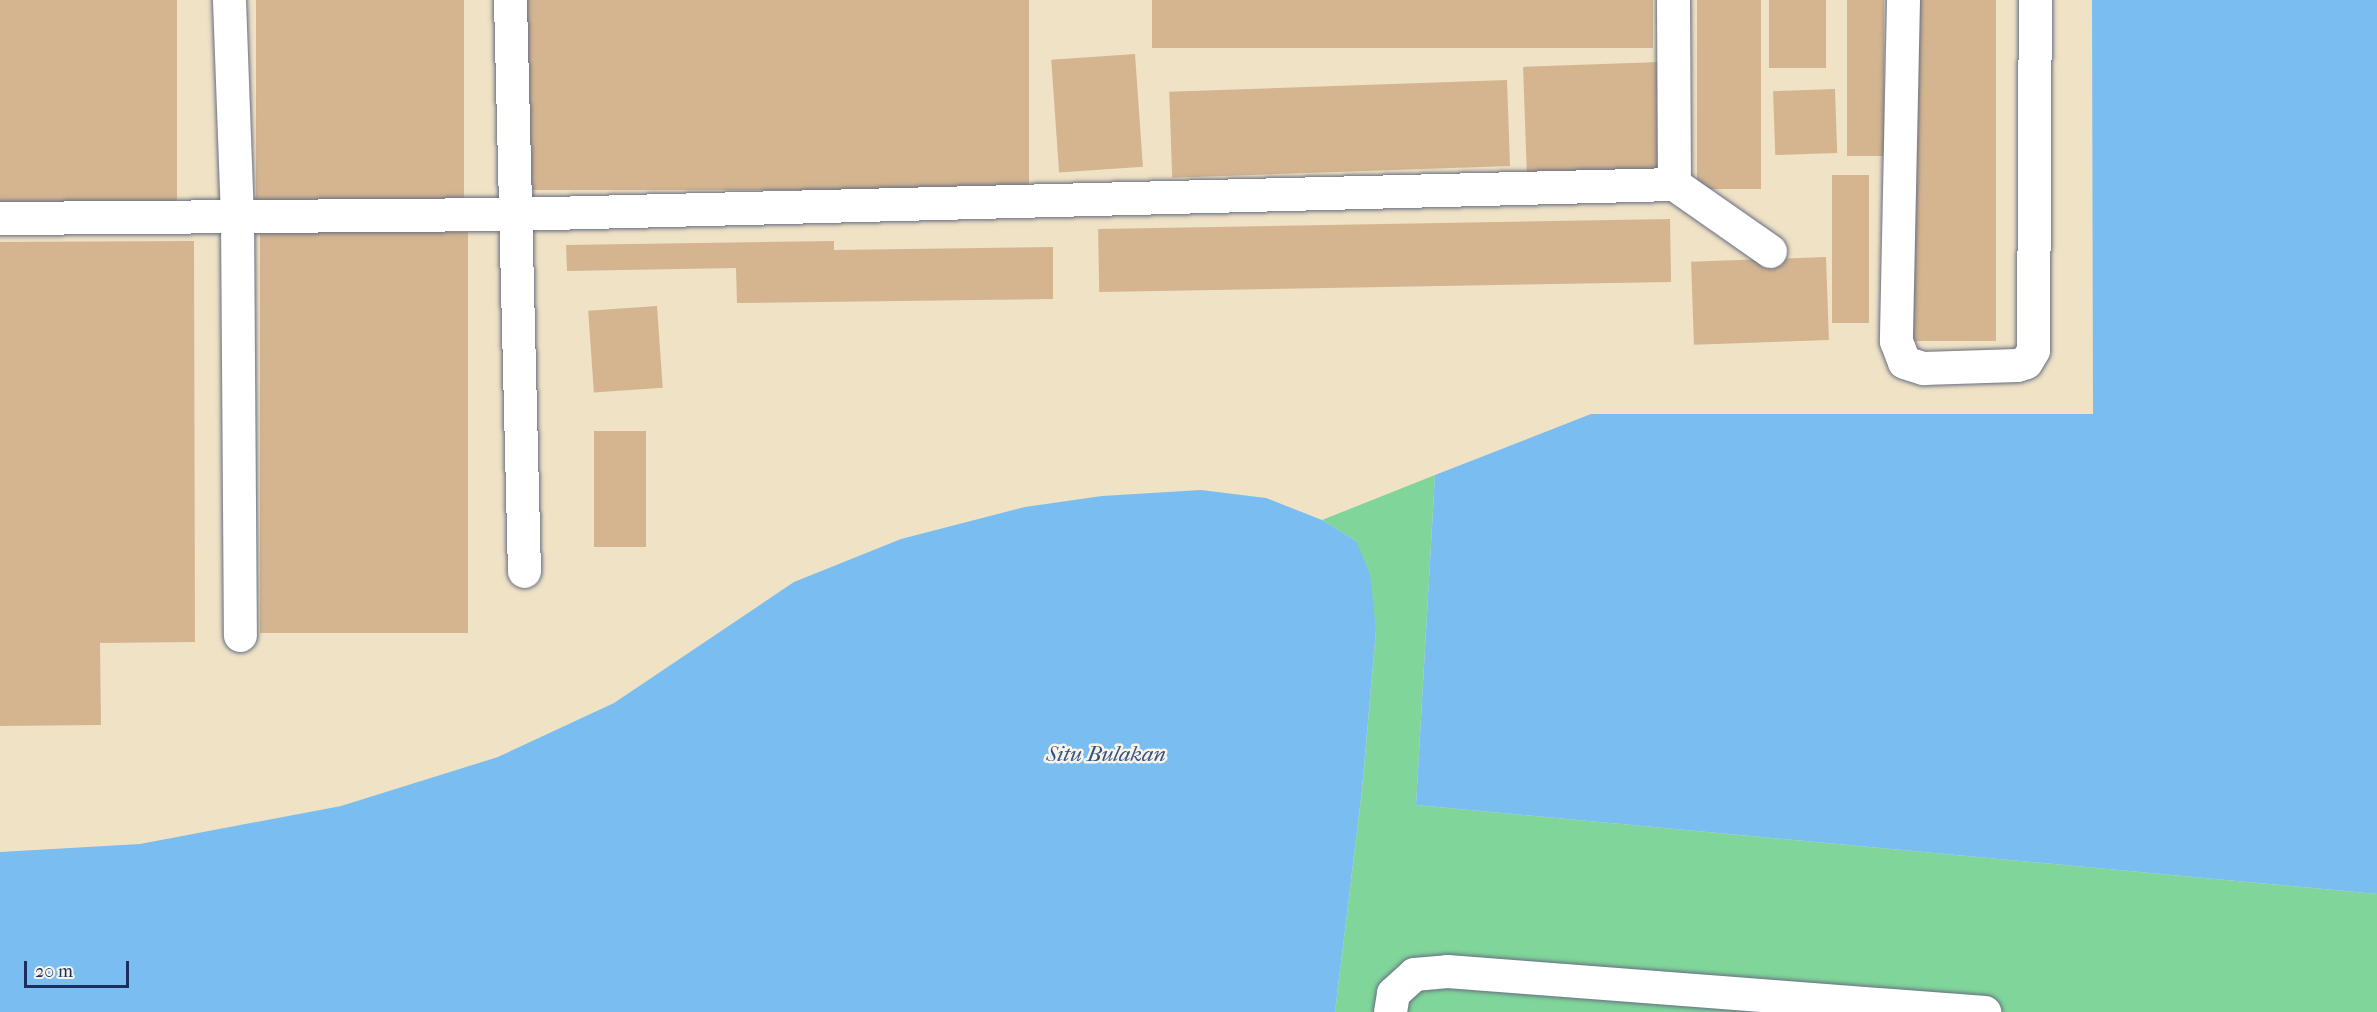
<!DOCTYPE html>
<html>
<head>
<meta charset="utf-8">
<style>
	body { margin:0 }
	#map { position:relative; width:2377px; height:1012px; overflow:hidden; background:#f0e2c5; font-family:"IM FELL French Canon",serif }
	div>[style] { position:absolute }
	.green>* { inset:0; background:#80d69a }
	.water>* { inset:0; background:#7abef1 }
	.building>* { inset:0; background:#d4b590; transform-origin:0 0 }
	.roads { filter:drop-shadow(0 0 2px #666e82) drop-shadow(0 0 2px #666e82) }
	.minor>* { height:33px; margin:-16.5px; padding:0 16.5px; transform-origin:16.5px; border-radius:16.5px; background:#fff }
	span { translate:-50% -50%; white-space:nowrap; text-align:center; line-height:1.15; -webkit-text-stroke:5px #f7f3e8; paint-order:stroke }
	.water-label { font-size:22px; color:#335383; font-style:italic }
	.scale { position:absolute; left:24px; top:961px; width:105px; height:27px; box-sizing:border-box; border:3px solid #1b2f5e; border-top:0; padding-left:8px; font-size:18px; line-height:21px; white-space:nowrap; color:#1b2f5e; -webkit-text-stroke:4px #f7f3e8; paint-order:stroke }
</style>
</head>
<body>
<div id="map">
	<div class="green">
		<div style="clip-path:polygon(1435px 475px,1416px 805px,2377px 894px,2377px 1012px,1335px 1012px,1362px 790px,1376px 630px,1356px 541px,1322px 520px)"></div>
	</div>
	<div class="water">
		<div style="clip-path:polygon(2092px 0,2377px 0,2377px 894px,1416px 805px,1435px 475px,1591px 414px,2093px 414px)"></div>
		<div style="clip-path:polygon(1201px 490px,1266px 498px,1322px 520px,1356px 541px,1370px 574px,1376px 630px,1362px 790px,1335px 1012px,0 1012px,0 852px,140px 844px,341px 806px,498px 757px,614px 703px,794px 582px,901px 539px,1025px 507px,1102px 496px)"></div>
	</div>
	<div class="building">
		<div style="left:0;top:0;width:177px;height:204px"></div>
		<div style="left:256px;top:0;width:208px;height:204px"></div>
		<div style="left:513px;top:0;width:516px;height:190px"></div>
		<div style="left:1152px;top:0;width:501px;height:48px"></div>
		<div style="left:1697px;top:0;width:64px;height:189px"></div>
		<div style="left:1769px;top:0;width:57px;height:68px"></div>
		<div style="left:1847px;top:0;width:37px;height:156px"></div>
		<div style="left:1911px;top:0;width:85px;height:341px"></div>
		<div style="left:1135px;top:54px;width:113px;height:84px;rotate:86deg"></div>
		<div style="left:1660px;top:62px;width:110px;height:137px;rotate:88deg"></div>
		<div style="left:1507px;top:80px;width:86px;height:338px;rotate:88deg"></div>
		<div style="left:1835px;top:89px;width:64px;height:62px;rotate:88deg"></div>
		<div style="left:1832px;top:175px;width:37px;height:148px"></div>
		<div style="left:1670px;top:219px;width:63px;height:572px;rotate:89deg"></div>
		<div style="left:468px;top:232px;width:401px;height:208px;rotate:90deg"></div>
		<div style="clip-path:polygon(194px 241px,195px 642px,100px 643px,101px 725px,0 726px,0 242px)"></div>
		<div style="clip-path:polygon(834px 241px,834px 250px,1053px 247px,1053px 299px,737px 303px,736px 268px,567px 271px,566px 245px)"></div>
		<div style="left:1826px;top:257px;width:83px;height:135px;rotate:88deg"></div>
		<div style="left:657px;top:306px;width:82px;height:69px;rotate:86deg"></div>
		<div style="left:594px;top:431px;width:52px;height:116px"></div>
	</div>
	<div class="roads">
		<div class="minor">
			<div style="left:229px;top:0;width:218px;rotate:87.9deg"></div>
			<div style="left:237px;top:218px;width:417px;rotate:89.6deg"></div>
			<div style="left:510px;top:0;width:571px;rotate:88.6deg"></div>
			<div style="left:1673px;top:0;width:184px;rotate:89.7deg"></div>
			<div style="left:1903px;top:0;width:341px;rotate:91.2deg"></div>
			<div style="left:1896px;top:341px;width:22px;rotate:69deg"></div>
			<div style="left:1904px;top:362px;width:20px;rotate:18deg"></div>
			<div style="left:1923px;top:368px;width:94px;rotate:-1.8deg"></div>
			<div style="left:2017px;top:365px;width:9px;rotate:-18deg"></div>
			<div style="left:2026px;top:362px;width:14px;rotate:-60deg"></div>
			<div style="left:2033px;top:350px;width:350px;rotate:-89.7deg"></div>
			<div style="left:0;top:218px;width:512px;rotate:-0.45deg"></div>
			<div style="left:512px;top:214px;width:1162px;rotate:-1.48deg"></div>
			<div style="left:1674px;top:184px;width:117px;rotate:34.9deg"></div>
			<div style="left:1390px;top:1012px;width:19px;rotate:-81deg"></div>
			<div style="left:1393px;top:993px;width:28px;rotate:-42deg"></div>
			<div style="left:1414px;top:974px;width:33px;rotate:-5deg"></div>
			<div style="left:1447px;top:971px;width:539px;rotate:4.37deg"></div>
		</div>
	</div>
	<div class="water-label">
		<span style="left:1106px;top:755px">Situ Bulakan</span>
	</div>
	<div class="scale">20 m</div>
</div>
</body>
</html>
